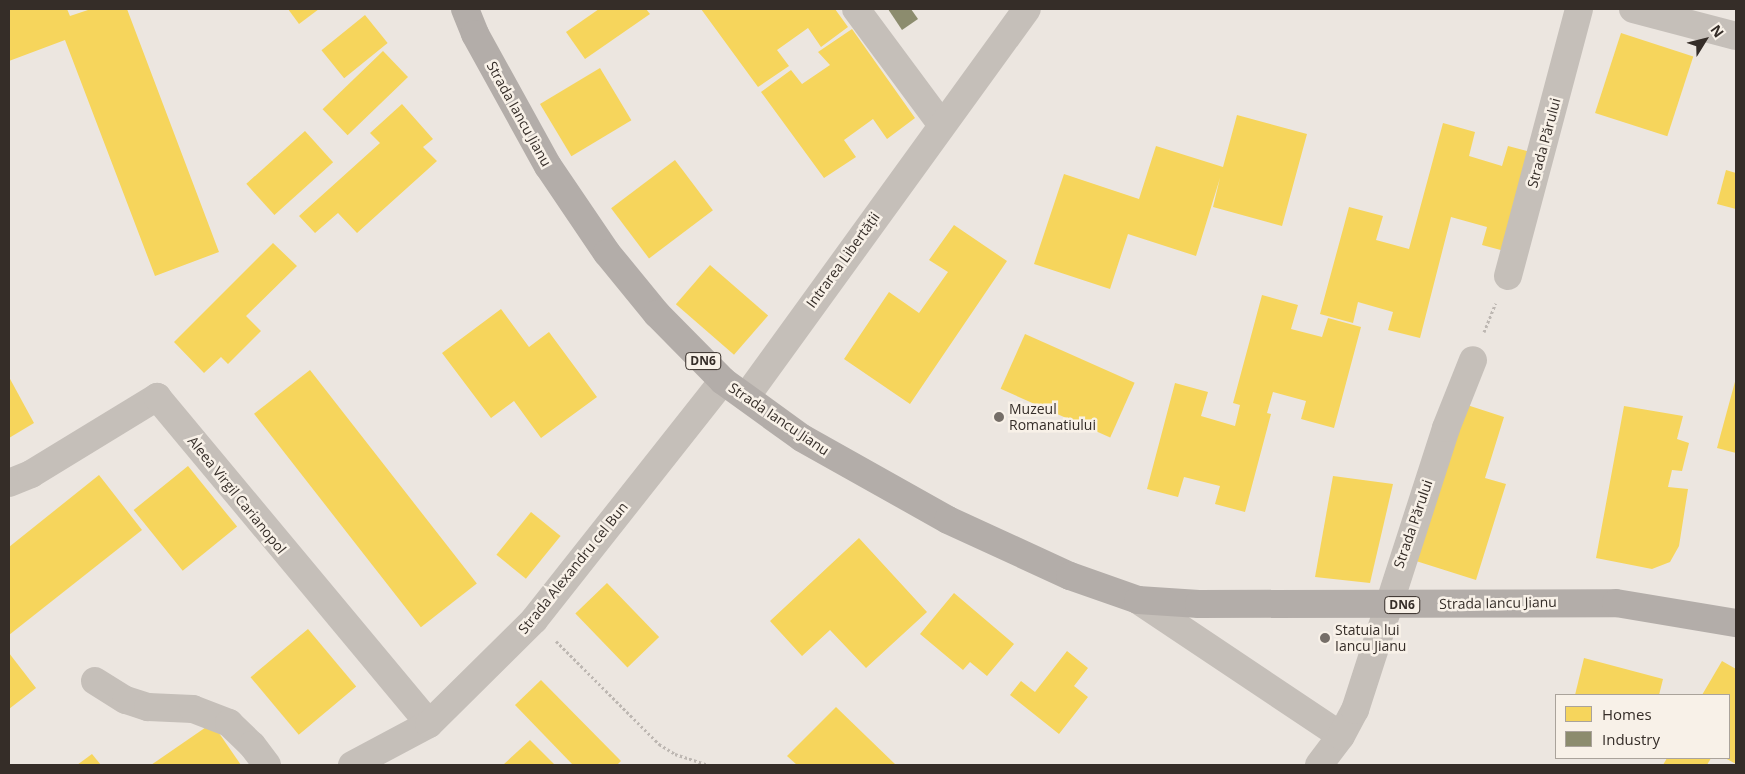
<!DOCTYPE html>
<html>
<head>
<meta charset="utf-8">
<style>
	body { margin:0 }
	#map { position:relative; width:1745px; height:774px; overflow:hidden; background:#ece6e0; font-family:"Open Sans",sans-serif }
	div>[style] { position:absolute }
	.homes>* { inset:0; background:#f6d55c; transform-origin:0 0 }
	.industry>* { inset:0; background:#8c8c6e }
	.path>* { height:3px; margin-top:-1.5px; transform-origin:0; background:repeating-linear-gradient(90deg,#bdb7b2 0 2.5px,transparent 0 5px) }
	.minor>* { height:28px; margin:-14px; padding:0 14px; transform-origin:14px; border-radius:14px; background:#c5bfb9 }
	.major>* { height:28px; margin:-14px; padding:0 14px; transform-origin:14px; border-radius:14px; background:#b3ada9 }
	.dots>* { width:14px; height:14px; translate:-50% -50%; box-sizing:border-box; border:2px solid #f8f1e8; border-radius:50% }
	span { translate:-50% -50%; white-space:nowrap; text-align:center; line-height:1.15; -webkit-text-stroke:5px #f8f1e8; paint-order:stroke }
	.shield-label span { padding:1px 4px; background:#f8f1e8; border:1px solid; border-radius:4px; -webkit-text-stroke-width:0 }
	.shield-label { font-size:12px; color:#352d28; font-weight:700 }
	.street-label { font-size:14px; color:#352d28 }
	.poi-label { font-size:14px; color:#352d28 }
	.left { translate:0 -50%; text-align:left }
	.frame { position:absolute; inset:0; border:10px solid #352d28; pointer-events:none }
	.legend { position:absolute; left:1555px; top:694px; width:175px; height:65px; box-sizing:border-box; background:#f8f1e8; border:1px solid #aaa39b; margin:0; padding:6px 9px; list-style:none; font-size:15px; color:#352d28 }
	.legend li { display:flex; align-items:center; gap:10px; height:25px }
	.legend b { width:25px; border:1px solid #aaa39b }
	.north { position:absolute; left:1680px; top:15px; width:50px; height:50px; -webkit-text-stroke:4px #f8f1e8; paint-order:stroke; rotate:54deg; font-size:14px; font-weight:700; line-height:20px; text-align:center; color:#352d28 }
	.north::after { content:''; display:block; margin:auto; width:18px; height:22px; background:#352d28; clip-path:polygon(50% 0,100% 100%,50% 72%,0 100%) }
</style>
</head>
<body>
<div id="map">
	<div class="homes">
		<div style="clip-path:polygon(9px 9px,67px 9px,70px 16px,91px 9px,127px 9px,219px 252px,155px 276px,65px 40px,9px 61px)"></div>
		<div style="clip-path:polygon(288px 9px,319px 9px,299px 24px)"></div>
		<div style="clip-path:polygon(599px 9px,646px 9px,650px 14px,585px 59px,566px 32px)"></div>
		<div style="clip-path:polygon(701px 9px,835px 9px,848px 27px,821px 47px,808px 28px,777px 50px,789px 66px,758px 87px)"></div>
		<div style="left:365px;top:15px;width:36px;height:56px;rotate:51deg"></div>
		<div style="clip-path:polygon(852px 29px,915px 118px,887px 139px,873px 119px,844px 140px,856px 157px,824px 178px,761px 92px,791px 70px,802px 84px,830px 65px,818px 52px)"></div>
		<div style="left:1621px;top:33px;width:76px;height:84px;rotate:18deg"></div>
		<div style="left:383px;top:51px;width:36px;height:84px;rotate:46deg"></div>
		<div style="left:600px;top:68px;width:61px;height:70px;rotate:59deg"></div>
		<div style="clip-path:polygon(402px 104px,433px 139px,423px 147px,437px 161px,357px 233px,338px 213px,315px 233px,299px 216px,380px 143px,370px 133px)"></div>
		<div style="clip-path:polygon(1237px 115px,1307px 134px,1282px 226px,1213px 207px,1220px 178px,1196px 256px,1128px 234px,1110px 289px,1034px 264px,1064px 174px,1139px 199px,1156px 146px,1223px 167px)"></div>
		<div style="clip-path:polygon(1443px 123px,1475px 132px,1469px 156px,1502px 166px,1508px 146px,1539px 154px,1512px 253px,1482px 245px,1487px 227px,1451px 217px,1420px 338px,1388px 330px,1393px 312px,1358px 302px,1353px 323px,1320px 314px,1349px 207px,1383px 216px,1376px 240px,1409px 249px)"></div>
		<div style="left:305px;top:131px;width:42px;height:79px;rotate:48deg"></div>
		<div style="left:675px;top:160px;width:63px;height:80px;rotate:53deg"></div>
		<div style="clip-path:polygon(1726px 170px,1736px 173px,1736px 209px,1717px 204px)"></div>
		<div style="clip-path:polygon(954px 225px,1007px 261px,910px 404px,844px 359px,889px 292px,919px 313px,948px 272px,929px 260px)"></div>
		<div style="clip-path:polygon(273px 243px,297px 266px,246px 316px,261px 331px,228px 364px,221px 357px,204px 373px,174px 342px)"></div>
		<div style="left:710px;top:265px;width:77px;height:52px;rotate:41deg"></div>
		<div style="clip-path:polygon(1262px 295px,1298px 305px,1291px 329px,1322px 337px,1328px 318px,1361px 327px,1334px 428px,1301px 419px,1306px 401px,1273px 392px,1267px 413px,1271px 414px,1245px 512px,1215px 504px,1220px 486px,1184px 477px,1178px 497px,1147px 489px,1175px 383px,1208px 392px,1201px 416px,1235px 426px,1240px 405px,1233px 403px)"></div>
		<div style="clip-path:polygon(501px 309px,529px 347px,549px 332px,597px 397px,541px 438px,514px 401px,491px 418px,442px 353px)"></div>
		<div style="left:1025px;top:334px;width:120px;height:60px;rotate:24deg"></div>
		<div style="left:310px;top:370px;width:271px;height:71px;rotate:52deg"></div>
		<div style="clip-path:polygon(9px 377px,34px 423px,9px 438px)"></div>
		<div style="clip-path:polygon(1736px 378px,1736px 453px,1717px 448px)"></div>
		<div style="clip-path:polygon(1464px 404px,1504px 417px,1485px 478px,1506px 484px,1476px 580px,1416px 561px)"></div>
		<div style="clip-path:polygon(1624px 406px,1683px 416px,1677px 439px,1689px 443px,1682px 471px,1672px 470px,1668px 487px,1688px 489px,1679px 546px,1670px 562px,1652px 569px,1596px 558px)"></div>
		<div style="left:188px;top:466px;width:78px;height:70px;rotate:51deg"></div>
		<div style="clip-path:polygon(99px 475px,142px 530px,9px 635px,9px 547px)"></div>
		<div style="clip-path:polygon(1333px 476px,1393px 484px,1370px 583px,1315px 577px)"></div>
		<div style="left:531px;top:512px;width:38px;height:55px;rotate:39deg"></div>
		<div style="clip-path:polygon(859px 538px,927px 612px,866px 668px,830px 630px,802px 656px,770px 621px)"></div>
		<div style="left:607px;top:583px;width:75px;height:44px;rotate:46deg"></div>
		<div style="clip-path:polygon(954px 593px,1014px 644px,987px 676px,970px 662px,963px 670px,920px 634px)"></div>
		<div style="left:308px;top:629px;width:75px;height:75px;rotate:50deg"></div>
		<div style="clip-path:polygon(1067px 651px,1088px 668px,1074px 686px,1088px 697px,1059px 734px,1010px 695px,1021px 681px,1035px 692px)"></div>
		<div style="clip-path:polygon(9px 653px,36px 688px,9px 709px)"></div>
		<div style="clip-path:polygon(1584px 658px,1663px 679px,1659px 695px,1575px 695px)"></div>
		<div style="clip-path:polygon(1722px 661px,1736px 669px,1736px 764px,1725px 758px,1729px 758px,1729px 695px,1702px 695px)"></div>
		<div style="clip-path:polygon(541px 680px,621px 761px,617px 765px,573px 765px,515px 705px)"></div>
		<div style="clip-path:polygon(836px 707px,896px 765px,797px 765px,787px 756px)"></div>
		<div style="clip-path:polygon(212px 723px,241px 765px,151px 765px)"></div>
		<div style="clip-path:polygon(530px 740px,555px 765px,503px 765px)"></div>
		<div style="clip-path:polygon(92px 754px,101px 765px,77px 765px)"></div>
		<div style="clip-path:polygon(1667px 758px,1711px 758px,1707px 765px,1663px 765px)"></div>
	</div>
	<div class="industry">
		<div style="clip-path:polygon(888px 9px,911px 9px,918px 19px,902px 30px)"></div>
	</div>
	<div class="path">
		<div style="left:1484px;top:332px;width:31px;rotate:-68deg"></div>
		<div style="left:556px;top:641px;width:146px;rotate:45deg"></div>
		<div style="left:659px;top:744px;width:19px;rotate:32deg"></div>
		<div style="left:675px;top:754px;width:35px;rotate:18deg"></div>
	</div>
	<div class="minor">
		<div style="left:856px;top:9px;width:143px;rotate:53.5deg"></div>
		<div style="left:1633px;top:9px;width:106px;rotate:14.7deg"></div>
		<div style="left:1508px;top:276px;width:276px;rotate:-75.1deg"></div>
		<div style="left:746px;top:397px;width:479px;rotate:-54.1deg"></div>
		<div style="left:9px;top:483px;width:24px;rotate:-22deg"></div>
		<div style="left:31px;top:474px;width:148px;rotate:-31.4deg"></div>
		<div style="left:157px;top:397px;width:425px;rotate:50.2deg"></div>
		<div style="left:1138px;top:600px;width:244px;rotate:33.8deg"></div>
		<div style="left:95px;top:681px;width:36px;rotate:32deg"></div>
		<div style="left:126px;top:700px;width:23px;rotate:18deg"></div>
		<div style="left:148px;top:707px;width:45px;rotate:2.5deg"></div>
		<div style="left:193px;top:709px;width:39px;rotate:21deg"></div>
		<div style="left:229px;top:723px;width:32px;rotate:44deg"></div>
		<div style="left:252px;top:745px;width:25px;rotate:53deg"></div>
		<div style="left:352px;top:765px;width:87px;rotate:-28deg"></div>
		<div style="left:429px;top:724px;width:148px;rotate:-44.7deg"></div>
		<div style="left:534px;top:620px;width:305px;rotate:-51.7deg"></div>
		<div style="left:1319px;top:765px;width:36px;rotate:-53deg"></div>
		<div style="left:1341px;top:736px;width:30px;rotate:-62deg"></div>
		<div style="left:1355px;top:710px;width:296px;rotate:-72.1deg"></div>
		<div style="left:1446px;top:428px;width:73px;rotate:-68.3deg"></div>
	</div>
	<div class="major">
		<div style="left:465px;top:9px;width:27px;rotate:68deg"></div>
		<div style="left:475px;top:34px;width:151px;rotate:61.1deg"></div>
		<div style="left:548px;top:166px;width:105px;rotate:55.9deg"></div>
		<div style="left:607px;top:253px;width:79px;rotate:50.7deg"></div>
		<div style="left:657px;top:314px;width:94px;rotate:45.4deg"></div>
		<div style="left:723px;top:381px;width:97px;rotate:35.8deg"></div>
		<div style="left:802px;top:438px;width:167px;rotate:29.3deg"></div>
		<div style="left:948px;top:520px;width:134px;rotate:24.7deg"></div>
		<div style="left:1070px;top:576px;width:72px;rotate:19.4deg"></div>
		<div style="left:1138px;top:600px;width:61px;rotate:3.8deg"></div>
		<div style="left:1199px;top:604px;width:417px;rotate:-0.1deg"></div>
		<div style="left:1616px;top:603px;width:122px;rotate:9.5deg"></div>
	</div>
	<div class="dots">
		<div style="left:999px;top:417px;background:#756e68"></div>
		<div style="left:1325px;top:638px;background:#756e68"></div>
	</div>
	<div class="shield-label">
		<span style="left:703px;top:361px">DN6</span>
		<span style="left:1402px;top:605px">DN6</span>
	</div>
	<div class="street-label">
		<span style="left:519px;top:114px;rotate:61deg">Strada Iancu Jianu</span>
		<span style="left:1544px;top:143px;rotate:-75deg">Strada Părului</span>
		<span style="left:843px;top:260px;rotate:-54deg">Intrarea Libertății</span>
		<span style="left:779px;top:419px;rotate:34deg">Strada Iancu Jianu</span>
		<span style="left:237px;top:495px;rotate:51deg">Aleea Virgil Carianopol</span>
		<span style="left:1413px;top:524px;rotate:-71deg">Strada Părului</span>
		<span style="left:573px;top:568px;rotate:-51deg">Strada Alexandru cel Bun</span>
		<span style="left:1498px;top:603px;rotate:-1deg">Strada Iancu Jianu</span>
	</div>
	<div class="poi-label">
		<span class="left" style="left:1009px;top:417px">Muzeul<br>Romanatiului</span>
		<span class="left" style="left:1335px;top:638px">Statuia lui<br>Iancu Jianu</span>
	</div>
	<div class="frame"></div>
	<ul class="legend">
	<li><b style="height:14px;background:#f6d55c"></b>Homes</li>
	<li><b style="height:14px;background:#8c8c6e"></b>Industry</li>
	</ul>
	<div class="north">N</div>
</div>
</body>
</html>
